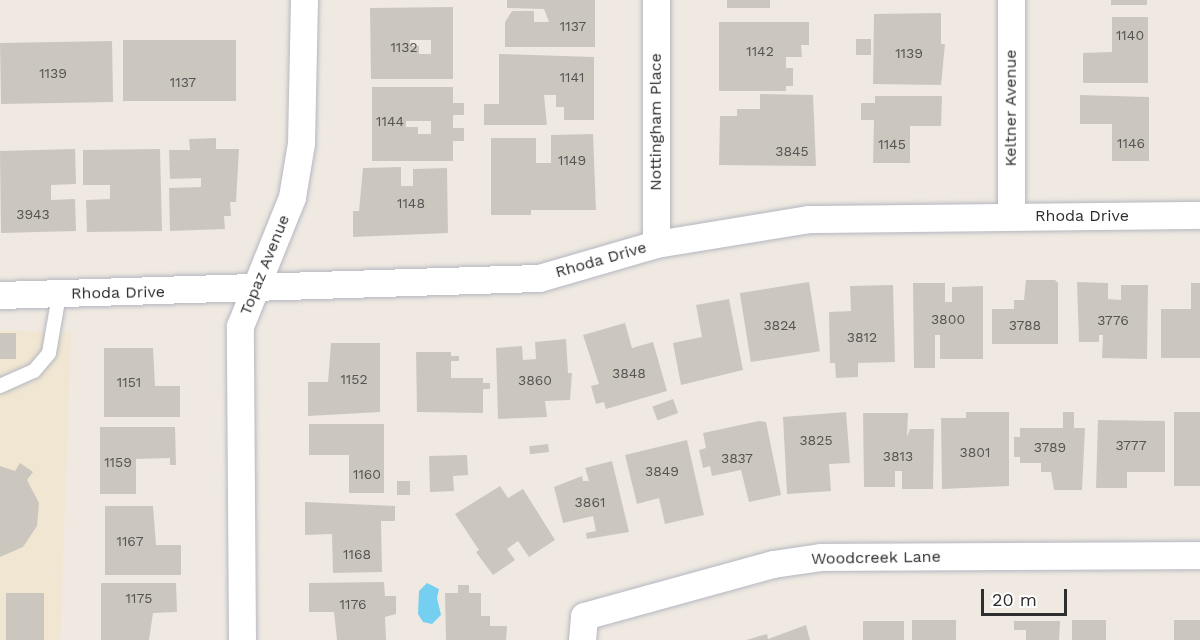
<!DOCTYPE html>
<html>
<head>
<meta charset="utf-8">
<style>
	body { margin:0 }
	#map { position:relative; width:1200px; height:640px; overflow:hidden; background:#efe9e1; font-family:"Work Sans",sans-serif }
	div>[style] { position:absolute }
	.education>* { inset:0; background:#f0e6d1; transform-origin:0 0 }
	.water>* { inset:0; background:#75cff0 }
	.building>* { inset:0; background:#cbc7bf; transform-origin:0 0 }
	.roads { filter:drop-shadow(0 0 2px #b4b7c1) drop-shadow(0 0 2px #b4b7c1) }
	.service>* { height:14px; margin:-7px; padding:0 7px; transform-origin:7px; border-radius:7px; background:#fff }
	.minor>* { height:27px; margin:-13.5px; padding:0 13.5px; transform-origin:13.5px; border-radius:13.5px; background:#fff }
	span { translate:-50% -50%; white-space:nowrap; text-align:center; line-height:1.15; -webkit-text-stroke:6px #fff; paint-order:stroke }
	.number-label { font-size:14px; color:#555452 }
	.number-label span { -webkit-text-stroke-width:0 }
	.street-label { font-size:16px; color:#2e2e2e }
	.scale { position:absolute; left:981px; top:589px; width:86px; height:27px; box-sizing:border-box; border:3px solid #2e2e2e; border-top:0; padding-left:8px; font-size:18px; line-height:21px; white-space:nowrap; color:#2e2e2e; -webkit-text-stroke:4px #fff; paint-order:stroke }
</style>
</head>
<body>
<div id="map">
	<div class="education">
		<div style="left:0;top:330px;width:71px;height:310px;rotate:2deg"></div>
	</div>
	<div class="water">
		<div style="clip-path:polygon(427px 583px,439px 589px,437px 598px,441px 615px,432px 624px,423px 622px,418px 614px,419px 591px)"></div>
	</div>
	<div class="building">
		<div style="clip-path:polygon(507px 0,595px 0,595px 47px,505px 47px,505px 22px,512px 11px,534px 11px,534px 22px,549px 22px,544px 9px,507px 8px)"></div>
		<div style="left:727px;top:0;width:43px;height:8px"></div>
		<div style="left:1111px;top:0;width:36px;height:5px"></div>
		<div style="clip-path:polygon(evenodd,453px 7px,453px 79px,371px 79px,370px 8px,453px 7px,410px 40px,431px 40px,431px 54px,419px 54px,419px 46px,410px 46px,410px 40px)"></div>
		<div style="clip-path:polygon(941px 13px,941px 44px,945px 44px,941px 85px,873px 84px,874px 14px)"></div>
		<div style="clip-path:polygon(1112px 17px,1148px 17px,1148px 83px,1083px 83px,1083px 53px,1112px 52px)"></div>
		<div style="clip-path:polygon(719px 22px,809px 22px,809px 45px,801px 45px,802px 57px,786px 57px,786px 68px,793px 68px,793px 86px,786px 86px,786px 91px,719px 91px)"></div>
		<div style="left:856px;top:39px;width:15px;height:16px"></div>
		<div style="left:236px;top:40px;width:61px;height:113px;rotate:90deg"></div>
		<div style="left:112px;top:41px;width:61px;height:112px;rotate:89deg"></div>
		<div style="clip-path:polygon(499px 54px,594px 57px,594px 120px,564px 120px,564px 107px,556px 107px,556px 95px,544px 95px,547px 125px,484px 125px,484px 104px,499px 104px)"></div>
		<div style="clip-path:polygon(evenodd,372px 87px,453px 87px,453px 103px,464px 103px,464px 115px,453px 115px,453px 128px,464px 128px,464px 141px,453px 141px,453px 161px,372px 161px,372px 87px,406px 121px,431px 121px,431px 134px,418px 134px,418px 127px,406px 127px,406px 121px)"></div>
		<div style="clip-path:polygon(760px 94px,813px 95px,816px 166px,719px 165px,720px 116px,737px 116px,737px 109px,760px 109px)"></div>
		<div style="clip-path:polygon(1080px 95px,1149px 97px,1149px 161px,1112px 161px,1112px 124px,1080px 124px)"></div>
		<div style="clip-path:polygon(875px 96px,942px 96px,941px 126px,910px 126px,910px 163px,873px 163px,874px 120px,861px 120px,861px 103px,875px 103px)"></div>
		<div style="clip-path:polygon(593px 134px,596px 210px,531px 210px,531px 215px,491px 215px,491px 138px,536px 138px,536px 163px,551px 163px,551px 135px)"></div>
		<div style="clip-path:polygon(216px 138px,216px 149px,239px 149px,236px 202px,230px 202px,231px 216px,224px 216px,225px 229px,170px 231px,169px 188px,201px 187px,201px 178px,170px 179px,169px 150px,190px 150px,189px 139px)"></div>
		<div style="clip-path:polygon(75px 149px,76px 184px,51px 185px,51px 200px,75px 199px,76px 231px,1px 233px,0 151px)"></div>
		<div style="clip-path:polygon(160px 149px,162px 231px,87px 232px,86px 200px,110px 199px,110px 185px,83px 185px,83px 150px)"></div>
		<div style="clip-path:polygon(401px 167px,401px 186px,413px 186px,413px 169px,447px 168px,448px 233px,353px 237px,353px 211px,359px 211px,363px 168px)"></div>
		<div style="clip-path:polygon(1026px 280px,1055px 280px,1058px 283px,1058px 344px,992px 344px,992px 309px,1014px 309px,1014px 300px,1024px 300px)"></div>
		<div style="left:809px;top:282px;width:70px;height:70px;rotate:81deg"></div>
		<div style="clip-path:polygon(1077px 282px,1108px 283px,1108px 299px,1121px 300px,1121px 285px,1148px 285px,1147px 359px,1102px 358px,1103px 335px,1099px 335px,1099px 342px,1079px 342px)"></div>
		<div style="clip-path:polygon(913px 283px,945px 283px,945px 302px,952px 302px,952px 287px,983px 286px,983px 359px,940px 359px,940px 335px,935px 335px,935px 368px,914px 368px)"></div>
		<div style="clip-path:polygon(1191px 283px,1200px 283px,1200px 358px,1161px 358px,1161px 309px,1191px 309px)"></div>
		<div style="clip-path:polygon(893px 285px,895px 362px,858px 363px,858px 377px,836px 378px,835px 363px,830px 363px,829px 312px,851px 311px,850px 286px)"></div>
		<div style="clip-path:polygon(729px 299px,743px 370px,681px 385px,673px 343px,702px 337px,696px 305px)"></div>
		<div style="clip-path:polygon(625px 323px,632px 348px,653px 342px,667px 391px,606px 409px,604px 402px,596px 404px,591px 386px,599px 384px,583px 335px)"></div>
		<div style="left:0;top:333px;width:16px;height:26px"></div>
		<div style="clip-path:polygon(566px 339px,568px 373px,572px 373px,570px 400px,545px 401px,547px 417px,498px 419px,496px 348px,522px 346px,523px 360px,536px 359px,535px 342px)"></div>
		<div style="clip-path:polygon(331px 343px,380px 343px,380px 412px,308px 416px,308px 382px,328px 382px)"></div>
		<div style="clip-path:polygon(104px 348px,153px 348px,155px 386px,180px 386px,180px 417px,104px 417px)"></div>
		<div style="clip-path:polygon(416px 352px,451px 352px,451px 356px,459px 356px,459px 361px,451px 361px,451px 378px,483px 378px,483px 383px,490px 383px,490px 389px,483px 389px,483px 413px,417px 412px)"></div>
		<div style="left:673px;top:399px;width:15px;height:22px;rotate:70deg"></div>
		<div style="clip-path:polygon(846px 412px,850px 463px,829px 464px,831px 491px,787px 494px,783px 417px)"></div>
		<div style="clip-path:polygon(966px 412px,1009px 412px,1009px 486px,942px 489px,941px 418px,966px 418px)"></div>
		<div style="clip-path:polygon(1063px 412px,1074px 412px,1074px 428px,1085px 428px,1082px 490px,1054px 490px,1051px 472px,1041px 472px,1041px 463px,1020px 463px,1020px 457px,1014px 457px,1014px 437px,1020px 437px,1020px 428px,1063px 428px)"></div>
		<div style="left:1174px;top:412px;width:26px;height:74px"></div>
		<div style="clip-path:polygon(863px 413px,908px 413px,907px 437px,910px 429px,934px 429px,933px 489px,902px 489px,902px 471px,895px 471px,895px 487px,864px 487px)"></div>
		<div style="clip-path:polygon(1098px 420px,1165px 421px,1165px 472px,1127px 472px,1127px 488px,1096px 488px)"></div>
		<div style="clip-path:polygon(759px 421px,766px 422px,781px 495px,749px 502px,741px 470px,712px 476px,710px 466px,703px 468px,699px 450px,706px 448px,703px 433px)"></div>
		<div style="clip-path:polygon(309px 424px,384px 424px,384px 493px,349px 493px,349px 455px,309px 455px)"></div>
		<div style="clip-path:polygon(100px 427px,175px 427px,176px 465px,170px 465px,170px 458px,136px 459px,136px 494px,100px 494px)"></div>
		<div style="clip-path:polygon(687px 440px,704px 515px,665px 524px,659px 498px,637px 504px,625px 455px)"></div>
		<div style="left:548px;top:444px;width:8px;height:19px;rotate:83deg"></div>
		<div style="clip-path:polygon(467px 455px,468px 475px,453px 476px,454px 491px,430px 492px,429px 456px)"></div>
		<div style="clip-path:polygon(612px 461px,629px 532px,587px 539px,586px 533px,596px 531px,593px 516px,563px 523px,554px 487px,582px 476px,583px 481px,589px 481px,585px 468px)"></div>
		<div style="clip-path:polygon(20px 463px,33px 472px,27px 480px,39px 503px,37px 526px,23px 547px,0 557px,0 466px,15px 471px)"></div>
		<div style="left:397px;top:481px;width:13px;height:14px"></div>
		<div style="clip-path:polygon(500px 486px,508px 498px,523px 489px,555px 540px,529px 557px,518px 541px,507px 549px,515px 560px,493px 575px,476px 552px,479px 550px,455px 514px)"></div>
		<div style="clip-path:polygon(305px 502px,395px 506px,395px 521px,381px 521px,382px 572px,333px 573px,332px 534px,305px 535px)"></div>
		<div style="clip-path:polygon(105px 506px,153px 506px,156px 545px,181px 545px,181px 575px,105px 575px)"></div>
		<div style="clip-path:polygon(384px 582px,385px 596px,396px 596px,396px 614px,385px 617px,386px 640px,337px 640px,334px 612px,309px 612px,309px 583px)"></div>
		<div style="clip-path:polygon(101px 583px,176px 583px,177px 612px,153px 613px,149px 640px,101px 640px)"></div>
		<div style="clip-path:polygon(458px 585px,469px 585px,469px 593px,481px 593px,481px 616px,490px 616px,490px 626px,507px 626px,506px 640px,446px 640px,445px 593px,458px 593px)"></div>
		<div style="left:6px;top:593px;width:38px;height:47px"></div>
		<div style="left:956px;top:620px;width:20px;height:44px;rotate:90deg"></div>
		<div style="left:1072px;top:620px;width:34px;height:20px"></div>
		<div style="left:1174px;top:620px;width:26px;height:20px"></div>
		<div style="left:863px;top:621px;width:41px;height:19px"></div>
		<div style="clip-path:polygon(1014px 621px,1060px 621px,1059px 640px,1026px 640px,1026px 630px,1014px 630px)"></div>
		<div style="clip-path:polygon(806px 625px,810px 640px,746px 640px,767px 634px,768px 639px)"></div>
	</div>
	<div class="roads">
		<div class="service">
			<div style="left:0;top:386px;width:37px;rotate:-24deg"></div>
			<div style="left:34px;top:371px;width:23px;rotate:-50deg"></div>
			<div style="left:49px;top:353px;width:59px;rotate:-80.2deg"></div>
		</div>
		<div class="minor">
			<div style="left:656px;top:0;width:244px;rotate:90deg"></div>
			<div style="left:1011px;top:0;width:216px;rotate:90deg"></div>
			<div style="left:0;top:295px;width:539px;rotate:-1.81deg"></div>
			<div style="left:539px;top:278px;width:122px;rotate:-16.2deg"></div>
			<div style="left:656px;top:244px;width:154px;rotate:-9.3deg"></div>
			<div style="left:808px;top:219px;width:392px;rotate:-0.6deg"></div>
			<div style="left:242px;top:640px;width:314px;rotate:-90.4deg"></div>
			<div style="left:240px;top:326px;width:139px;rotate:-68deg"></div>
			<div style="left:292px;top:197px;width:55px;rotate:-80.5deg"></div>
			<div style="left:301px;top:143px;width:143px;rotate:-88.8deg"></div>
			<div style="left:582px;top:640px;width:24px;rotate:-85deg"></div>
			<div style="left:584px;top:616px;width:196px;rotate:-15.4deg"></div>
			<div style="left:773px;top:564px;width:49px;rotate:-8.3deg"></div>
			<div style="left:821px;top:557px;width:379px;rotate:-0.3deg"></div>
		</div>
	</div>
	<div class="number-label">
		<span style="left:573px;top:26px">1137</span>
		<span style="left:1130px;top:35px">1140</span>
		<span style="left:404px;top:47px">1132</span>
		<span style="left:760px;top:51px">1142</span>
		<span style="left:909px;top:53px">1139</span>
		<span style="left:53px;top:73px">1139</span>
		<span style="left:572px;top:77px">1141</span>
		<span style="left:183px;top:82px">1137</span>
		<span style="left:390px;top:121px">1144</span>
		<span style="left:1131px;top:143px">1146</span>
		<span style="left:892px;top:144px">1145</span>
		<span style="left:792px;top:151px">3845</span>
		<span style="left:572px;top:160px">1149</span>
		<span style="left:411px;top:203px">1148</span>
		<span style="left:33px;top:214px">3943</span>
		<span style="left:948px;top:319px">3800</span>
		<span style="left:1113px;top:320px">3776</span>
		<span style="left:780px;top:325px">3824</span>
		<span style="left:1025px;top:325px">3788</span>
		<span style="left:862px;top:337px">3812</span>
		<span style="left:629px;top:373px">3848</span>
		<span style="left:354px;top:379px">1152</span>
		<span style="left:535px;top:380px">3860</span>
		<span style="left:129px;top:382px">1151</span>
		<span style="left:816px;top:440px">3825</span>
		<span style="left:1131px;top:445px">3777</span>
		<span style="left:1050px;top:447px">3789</span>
		<span style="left:975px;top:452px">3801</span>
		<span style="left:898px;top:456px">3813</span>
		<span style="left:737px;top:458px">3837</span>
		<span style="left:118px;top:462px">1159</span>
		<span style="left:662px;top:471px">3849</span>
		<span style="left:367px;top:474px">1160</span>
		<span style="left:590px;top:502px">3861</span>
		<span style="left:130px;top:541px">1167</span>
		<span style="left:357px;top:554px">1168</span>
		<span style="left:139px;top:598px">1175</span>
		<span style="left:353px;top:604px">1176</span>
	</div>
	<div class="street-label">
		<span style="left:1011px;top:108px;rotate:-90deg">Keltner Avenue</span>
		<span style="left:656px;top:122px;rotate:-90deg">Nottingham Place</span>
		<span style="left:1082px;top:216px">Rhoda Drive</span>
		<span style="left:601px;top:260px;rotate:-16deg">Rhoda Drive</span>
		<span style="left:265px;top:265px;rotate:-68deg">Topaz Avenue</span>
		<span style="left:118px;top:293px;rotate:-1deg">Rhoda Drive</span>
		<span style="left:876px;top:558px;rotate:-1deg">Woodcreek Lane</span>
	</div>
	<div class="scale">20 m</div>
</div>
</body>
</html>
